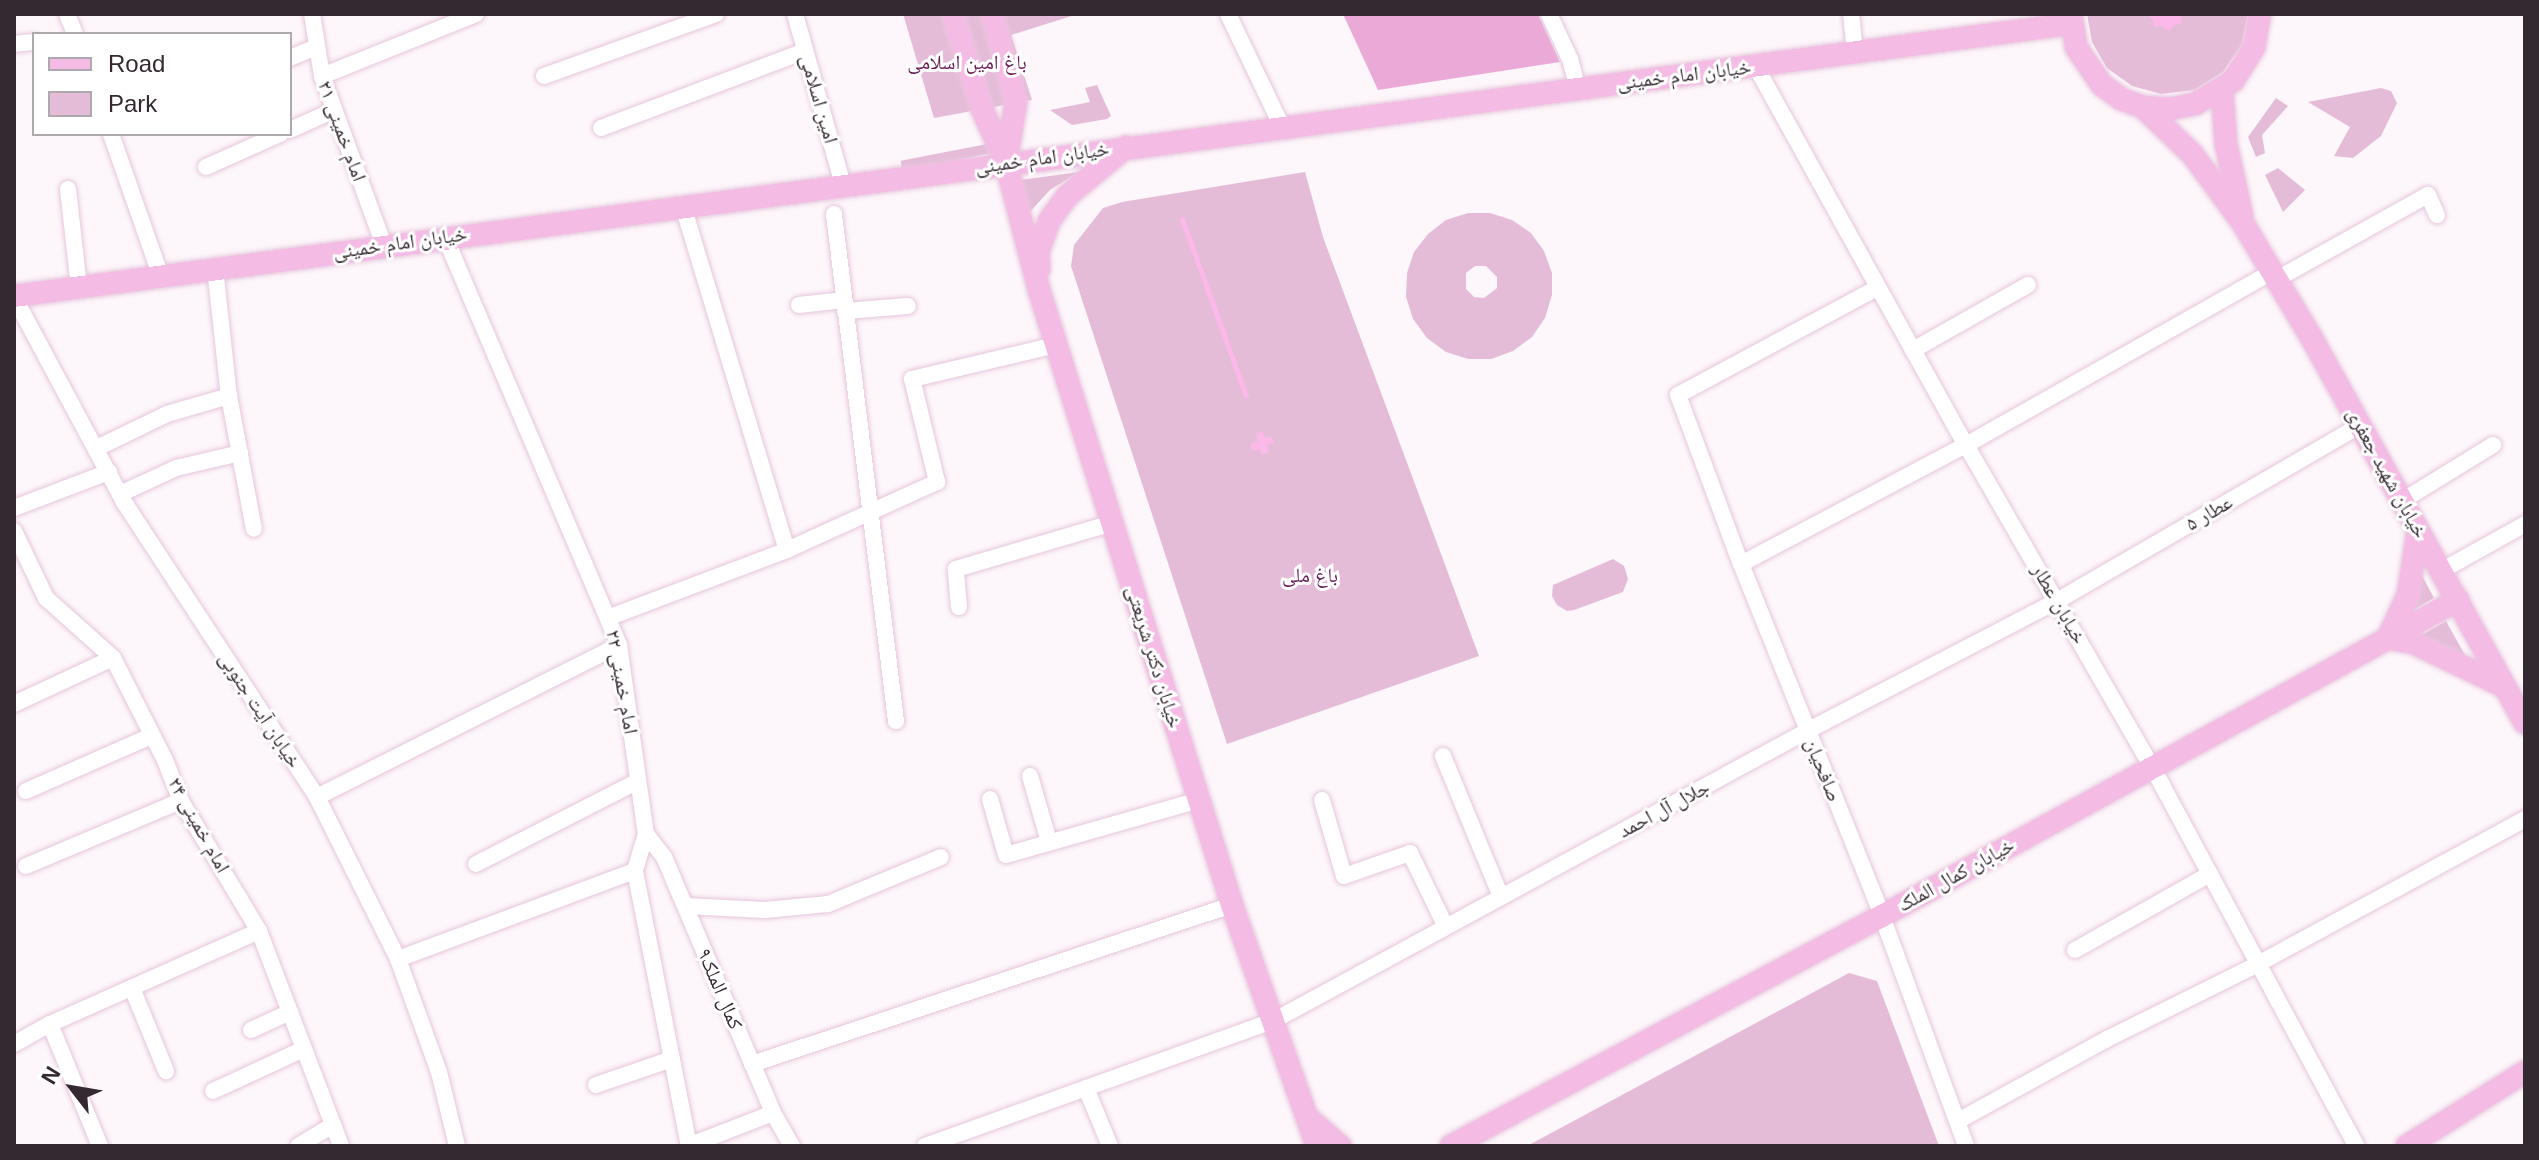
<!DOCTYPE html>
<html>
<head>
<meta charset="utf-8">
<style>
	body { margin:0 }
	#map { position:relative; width:2539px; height:1160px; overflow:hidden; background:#fdf6fa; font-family:Helvetica,"Noto Naskh Arabic",sans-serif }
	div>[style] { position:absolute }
	.green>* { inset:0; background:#e5bcd8; transform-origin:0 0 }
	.forest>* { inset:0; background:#eba9d8 }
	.water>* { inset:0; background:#fcb8e8 }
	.stream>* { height:5px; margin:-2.5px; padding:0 2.5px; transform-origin:2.5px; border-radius:2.5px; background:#fcb8e8 }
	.roads { filter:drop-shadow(0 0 2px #e6c5dc) drop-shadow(0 0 2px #e6c5dc) }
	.minor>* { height:16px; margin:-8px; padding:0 8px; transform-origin:8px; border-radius:8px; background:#fff }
	.major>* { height:22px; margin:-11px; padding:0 11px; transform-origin:11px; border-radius:11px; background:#f4bce5 }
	span { translate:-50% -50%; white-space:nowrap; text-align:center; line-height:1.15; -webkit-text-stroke:6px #fff; paint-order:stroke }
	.park-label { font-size:20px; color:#681c58 }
	.street-label { font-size:20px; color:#352931 }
	.frame { position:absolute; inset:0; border:16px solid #352931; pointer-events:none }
	.legend { position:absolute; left:32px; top:32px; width:260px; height:104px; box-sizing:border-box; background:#fff; border:2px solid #aea9ad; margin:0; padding:10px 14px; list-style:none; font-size:24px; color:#352931 }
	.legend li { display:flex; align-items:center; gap:16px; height:40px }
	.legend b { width:40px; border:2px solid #aea9ad }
	.north { position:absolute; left:32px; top:1048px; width:80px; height:80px; -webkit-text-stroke:6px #fff; paint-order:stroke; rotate:301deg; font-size:22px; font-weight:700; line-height:32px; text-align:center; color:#352931 }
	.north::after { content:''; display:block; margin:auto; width:28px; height:36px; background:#352931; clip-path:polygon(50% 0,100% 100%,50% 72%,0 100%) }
</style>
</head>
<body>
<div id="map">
	<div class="green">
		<div style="clip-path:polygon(903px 14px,1078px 14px,1011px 35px,1032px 100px,934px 118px)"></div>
		<div style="clip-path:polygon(2087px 14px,2248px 14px,2242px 44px,2223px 72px,2194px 90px,2161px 94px,2132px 86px,2107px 68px,2092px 42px)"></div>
		<div style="clip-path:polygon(1097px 85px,1111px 116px,1107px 119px,1072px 125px,1050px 110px,1090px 102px,1085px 88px)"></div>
		<div style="clip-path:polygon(2381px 88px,2391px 91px,2397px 103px,2381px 136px,2353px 158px,2334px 156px,2350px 127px,2308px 102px)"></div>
		<div style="clip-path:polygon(2276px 98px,2288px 106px,2262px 135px,2265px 153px,2256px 157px,2248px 137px)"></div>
		<div style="left:987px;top:144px;width:10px;height:88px;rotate:79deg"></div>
		<div style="clip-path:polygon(2278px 168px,2305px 190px,2283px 212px,2265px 175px)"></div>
		<div style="clip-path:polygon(1079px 172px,1050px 190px,1029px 213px,1020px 180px)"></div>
		<div style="clip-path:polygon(1305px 172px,1323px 237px,1479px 656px,1227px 744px,1071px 266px,1074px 245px,1103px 208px,1122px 202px)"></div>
		<div style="clip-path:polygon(evenodd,1468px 213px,1490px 213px,1512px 220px,1531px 233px,1544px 251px,1552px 273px,1552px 295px,1545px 318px,1532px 337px,1513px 351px,1491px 359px,1468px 359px,1446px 352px,1427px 338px,1413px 319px,1406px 297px,1407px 273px,1414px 252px,1428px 234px,1446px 220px,1468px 213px,1475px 266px,1486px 266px,1497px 277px,1497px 288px,1484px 298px,1474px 297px,1466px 289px,1466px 273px,1475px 266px)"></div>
		<div style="clip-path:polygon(1613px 559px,1624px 566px,1628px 579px,1623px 592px,1574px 610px,1567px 611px,1557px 605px,1552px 596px,1553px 585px)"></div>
		<div style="clip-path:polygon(2420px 572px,2434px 598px,2404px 615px)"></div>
		<div style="clip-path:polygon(2446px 621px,2466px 657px,2418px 637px)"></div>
		<div style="clip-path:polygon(1849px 973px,1877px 981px,1939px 1146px,1527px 1146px)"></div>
	</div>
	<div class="forest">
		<div style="clip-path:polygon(1343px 14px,1538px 14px,1560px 62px,1378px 90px)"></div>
	</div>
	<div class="water">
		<div style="clip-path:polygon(2146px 14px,2182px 14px,2181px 24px,2174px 25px,2169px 31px,2162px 26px,2154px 27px,2153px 20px)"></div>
		<div style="clip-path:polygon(1262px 431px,1265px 438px,1271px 436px,1274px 443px,1267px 445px,1269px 452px,1262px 455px,1259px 449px,1253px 451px,1250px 444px,1258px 441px,1256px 434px)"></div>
	</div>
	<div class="stream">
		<div style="left:1182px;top:219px;width:188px;rotate:70.1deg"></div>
	</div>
	<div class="roads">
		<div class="minor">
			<div style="left:67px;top:14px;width:22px;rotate:68deg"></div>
			<div style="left:312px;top:14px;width:63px;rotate:80.8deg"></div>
			<div style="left:322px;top:76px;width:180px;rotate:69.9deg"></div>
			<div style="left:795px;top:14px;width:178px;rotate:74.3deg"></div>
			<div style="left:1228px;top:14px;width:127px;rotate:64.4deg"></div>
			<div style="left:1549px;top:14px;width:50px;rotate:65deg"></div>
			<div style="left:1570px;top:59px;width:30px;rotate:75deg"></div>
			<div style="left:1851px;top:14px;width:38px;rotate:84deg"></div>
			<div style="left:14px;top:44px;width:20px;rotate:-6deg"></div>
			<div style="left:290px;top:58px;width:28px;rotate:-23deg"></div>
			<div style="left:1755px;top:65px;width:435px;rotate:61deg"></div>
			<div style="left:1966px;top:445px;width:392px;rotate:60deg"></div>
			<div style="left:2162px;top:785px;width:410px;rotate:61.7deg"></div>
			<div style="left:322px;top:76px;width:166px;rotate:-21.9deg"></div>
			<div style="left:544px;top:76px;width:183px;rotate:-19.8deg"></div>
			<div style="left:601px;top:128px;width:218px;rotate:-20.7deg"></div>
			<div style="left:290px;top:130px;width:48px;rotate:-24.4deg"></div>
			<div style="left:111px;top:134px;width:151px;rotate:70.7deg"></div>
			<div style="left:206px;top:167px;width:81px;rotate:-24deg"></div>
			<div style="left:68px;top:189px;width:99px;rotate:83.6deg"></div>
			<div style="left:683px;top:206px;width:359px;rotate:73.2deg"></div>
			<div style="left:834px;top:214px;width:511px;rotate:83.03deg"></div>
			<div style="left:445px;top:237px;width:444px;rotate:66.9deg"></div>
			<div style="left:619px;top:645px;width:191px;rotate:81.9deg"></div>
			<div style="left:646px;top:834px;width:39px;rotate:107deg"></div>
			<div style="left:635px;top:871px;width:280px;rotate:78.9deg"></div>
			<div style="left:215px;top:268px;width:129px;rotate:83.8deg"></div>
			<div style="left:229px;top:396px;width:135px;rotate:79.4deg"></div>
			<div style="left:2277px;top:279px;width:173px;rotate:-29.1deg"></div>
			<div style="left:2428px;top:195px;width:22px;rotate:66deg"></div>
			<div style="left:1877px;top:288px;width:226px;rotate:151.7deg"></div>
			<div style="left:1678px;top:395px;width:180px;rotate:69.6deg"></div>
			<div style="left:1741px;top:564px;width:359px;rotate:68.1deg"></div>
			<div style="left:1875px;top:897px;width:265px;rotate:69.9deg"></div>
			<div style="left:14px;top:297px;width:233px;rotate:61.8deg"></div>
			<div style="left:124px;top:502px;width:353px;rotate:56.8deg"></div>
			<div style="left:317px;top:797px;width:181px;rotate:63.4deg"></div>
			<div style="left:398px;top:959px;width:120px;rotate:70.1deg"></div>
			<div style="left:439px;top:1072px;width:76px;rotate:76.3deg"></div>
			<div style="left:799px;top:305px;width:45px;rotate:-6.3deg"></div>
			<div style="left:845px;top:311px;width:63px;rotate:-4.5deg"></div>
			<div style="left:1913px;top:350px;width:132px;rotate:-29.5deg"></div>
			<div style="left:97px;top:448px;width:78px;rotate:-25.9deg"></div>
			<div style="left:167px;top:414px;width:65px;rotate:-16.2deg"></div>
			<div style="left:120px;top:494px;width:62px;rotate:-24.9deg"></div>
			<div style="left:176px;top:468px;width:66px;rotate:-13.2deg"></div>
			<div style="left:2402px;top:501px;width:107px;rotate:-31.6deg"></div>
			<div style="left:14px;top:508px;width:102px;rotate:-20.8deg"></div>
			<div style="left:14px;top:531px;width:74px;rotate:64.5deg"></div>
			<div style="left:46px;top:598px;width:90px;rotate:41.8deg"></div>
			<div style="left:113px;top:658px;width:114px;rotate:63deg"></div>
			<div style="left:165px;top:760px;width:44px;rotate:68.7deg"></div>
			<div style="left:181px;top:801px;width:152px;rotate:59deg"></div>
			<div style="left:259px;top:931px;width:230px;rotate:69.1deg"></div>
			<div style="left:1741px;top:564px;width:255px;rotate:-27.9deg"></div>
			<div style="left:1966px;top:445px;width:352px;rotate:-29.5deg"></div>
			<div style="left:2441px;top:571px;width:96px;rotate:-29.2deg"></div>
			<div style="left:959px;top:607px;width:38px;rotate:-95deg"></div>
			<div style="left:956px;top:569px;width:163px;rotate:-16.4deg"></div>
			<div style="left:610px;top:617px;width:189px;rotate:-20.7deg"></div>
			<div style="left:787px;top:550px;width:165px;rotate:-24.4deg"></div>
			<div style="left:937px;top:482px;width:106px;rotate:-103.6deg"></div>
			<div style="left:912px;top:379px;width:148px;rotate:-13.3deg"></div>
			<div style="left:14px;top:704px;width:109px;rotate:-24.9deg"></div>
			<div style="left:1443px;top:756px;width:152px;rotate:67.6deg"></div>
			<div style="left:1030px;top:776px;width:69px;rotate:73.9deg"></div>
			<div style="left:26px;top:791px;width:137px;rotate:-23.7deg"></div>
			<div style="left:317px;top:797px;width:338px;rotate:-26.7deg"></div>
			<div style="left:990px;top:799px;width:58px;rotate:74.1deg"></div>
			<div style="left:1006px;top:855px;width:201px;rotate:-15.9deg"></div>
			<div style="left:1322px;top:800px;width:79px;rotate:73.9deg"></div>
			<div style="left:1344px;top:876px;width:70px;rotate:-19.2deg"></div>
			<div style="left:1410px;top:853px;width:82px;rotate:64.1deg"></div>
			<div style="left:646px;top:834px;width:29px;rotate:52deg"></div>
			<div style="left:664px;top:857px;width:278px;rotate:66.9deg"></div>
			<div style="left:773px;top:1113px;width:38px;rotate:60deg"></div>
			<div style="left:476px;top:864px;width:182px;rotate:-27.1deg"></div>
			<div style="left:26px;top:866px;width:168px;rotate:-22.8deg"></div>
			<div style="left:685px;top:906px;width:80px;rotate:2.9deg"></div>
			<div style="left:765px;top:910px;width:63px;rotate:-5.4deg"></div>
			<div style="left:828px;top:904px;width:122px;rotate:-22.6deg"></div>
			<div style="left:2075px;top:950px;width:155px;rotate:-29.4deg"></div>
			<div style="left:398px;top:959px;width:253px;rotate:-20.4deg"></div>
			<div style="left:132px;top:988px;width:90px;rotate:67.7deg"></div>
			<div style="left:50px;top:1024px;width:132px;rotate:67.7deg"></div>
			<div style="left:251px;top:1030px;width:43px;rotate:-24.8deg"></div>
			<div style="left:14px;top:1044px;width:41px;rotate:-29.1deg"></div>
			<div style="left:50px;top:1024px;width:229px;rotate:-24deg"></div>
			<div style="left:752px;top:1064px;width:506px;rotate:-18.33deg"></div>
			<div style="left:596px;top:1085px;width:80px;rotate:-18.9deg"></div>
			<div style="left:1086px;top:1088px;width:63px;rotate:67.5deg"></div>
			<div style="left:213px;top:1091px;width:100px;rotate:-24.8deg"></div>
			<div style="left:1958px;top:1121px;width:170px;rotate:-28.8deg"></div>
			<div style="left:2107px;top:1039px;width:169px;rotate:-26.4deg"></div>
			<div style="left:2258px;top:964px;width:304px;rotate:-28.5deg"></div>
			<div style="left:298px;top:1146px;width:41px;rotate:-31deg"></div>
			<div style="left:688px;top:1146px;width:91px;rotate:-21.2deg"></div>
			<div style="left:925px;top:1146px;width:370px;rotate:-19.8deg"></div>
			<div style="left:1273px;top:1021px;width:608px;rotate:-28.51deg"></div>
			<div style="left:1807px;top:731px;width:282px;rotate:-27.5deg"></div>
			<div style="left:2057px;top:601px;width:351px;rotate:-30.1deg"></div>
		</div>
		<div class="major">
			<div style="left:953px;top:14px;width:99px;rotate:73deg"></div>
			<div style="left:982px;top:109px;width:59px;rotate:66deg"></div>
			<div style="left:1006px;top:163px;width:131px;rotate:75.4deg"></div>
			<div style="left:1039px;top:290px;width:645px;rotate:72.58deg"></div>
			<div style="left:1232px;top:905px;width:256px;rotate:70.6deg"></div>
			<div style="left:992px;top:14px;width:91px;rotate:74.7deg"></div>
			<div style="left:1016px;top:102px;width:62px;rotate:99.3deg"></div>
			<div style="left:2071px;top:14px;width:33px;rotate:81deg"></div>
			<div style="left:2076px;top:47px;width:46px;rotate:55.6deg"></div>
			<div style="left:2102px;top:85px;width:24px;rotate:36deg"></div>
			<div style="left:2121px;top:99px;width:23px;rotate:20deg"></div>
			<div style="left:2143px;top:107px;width:26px;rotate:4deg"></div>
			<div style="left:2169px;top:109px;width:26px;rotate:-11deg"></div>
			<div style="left:2195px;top:104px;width:44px;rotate:-31.2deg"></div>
			<div style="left:2233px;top:81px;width:40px;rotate:-58deg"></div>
			<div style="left:2254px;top:47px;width:34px;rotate:-80deg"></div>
			<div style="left:2222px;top:90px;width:54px;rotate:85.8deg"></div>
			<div style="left:2226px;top:144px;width:74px;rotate:77.5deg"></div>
			<div style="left:2143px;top:107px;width:69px;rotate:43.8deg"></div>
			<div style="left:2193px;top:155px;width:87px;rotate:53.9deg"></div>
			<div style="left:2244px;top:225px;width:131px;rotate:59.1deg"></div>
			<div style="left:2311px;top:337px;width:441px;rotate:61deg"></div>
			<div style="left:1039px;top:269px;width:17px;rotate:-93deg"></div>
			<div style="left:1038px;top:252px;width:33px;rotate:-70deg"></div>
			<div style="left:1049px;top:221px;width:31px;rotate:-54deg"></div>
			<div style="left:1067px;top:196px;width:77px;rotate:-39.7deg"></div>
			<div style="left:14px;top:296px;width:2074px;rotate:-7.54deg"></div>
			<div style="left:2418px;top:530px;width:66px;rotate:98.7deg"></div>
			<div style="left:2408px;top:595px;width:47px;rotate:114.9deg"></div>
			<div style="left:2388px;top:638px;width:26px;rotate:11deg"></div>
			<div style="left:2414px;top:643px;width:101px;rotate:25.8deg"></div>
			<div style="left:1308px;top:1118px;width:43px;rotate:41.2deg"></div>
			<div style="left:1451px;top:1146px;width:489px;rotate:-28.1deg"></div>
			<div style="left:1882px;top:916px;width:657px;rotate:-28.75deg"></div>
			<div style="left:2407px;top:1146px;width:139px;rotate:-32.1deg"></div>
		</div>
	</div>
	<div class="park-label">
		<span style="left:967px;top:62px">باغ امین اسلامی</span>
		<span style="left:1310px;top:575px">باغ ملی</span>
	</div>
	<div class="street-label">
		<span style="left:1684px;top:75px;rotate:-7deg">خیابان امام خمینی</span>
		<span style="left:819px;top:99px;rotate:74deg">امین اسلامی</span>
		<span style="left:342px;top:131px;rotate:70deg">امام خمینی ۲۱</span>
		<span style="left:1042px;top:158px;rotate:-8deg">خیابان امام خمینی</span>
		<span style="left:400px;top:243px;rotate:-8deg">خیابان امام خمینی</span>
		<span style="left:2387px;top:473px;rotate:61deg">خیابان شهید جعفری</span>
		<span style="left:2209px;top:513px;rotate:-30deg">عطار ۵</span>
		<span style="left:2059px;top:604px;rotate:60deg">خیابان عطار</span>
		<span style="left:1154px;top:657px;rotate:73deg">خیابان دکتر شریعتی</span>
		<span style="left:622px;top:682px;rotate:80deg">امام خمینی ۲۲</span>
		<span style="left:260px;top:710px;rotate:57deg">خیابان آیت جنوبی</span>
		<span style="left:1823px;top:770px;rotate:68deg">صافحیان</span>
		<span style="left:1664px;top:809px;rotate:-28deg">جلال آل احمد</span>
		<span style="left:199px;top:825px;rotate:61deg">امام خمینی ۲۴</span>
		<span style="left:1956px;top:875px;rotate:-29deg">خیابان کمال الملک</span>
		<span style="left:720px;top:989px;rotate:67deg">کمال الملک۹</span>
	</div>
	<div class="frame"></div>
	<ul class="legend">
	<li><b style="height:10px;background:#f4bce5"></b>Road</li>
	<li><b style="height:22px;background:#e5bcd8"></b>Park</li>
	</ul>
	<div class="north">N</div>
</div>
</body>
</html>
